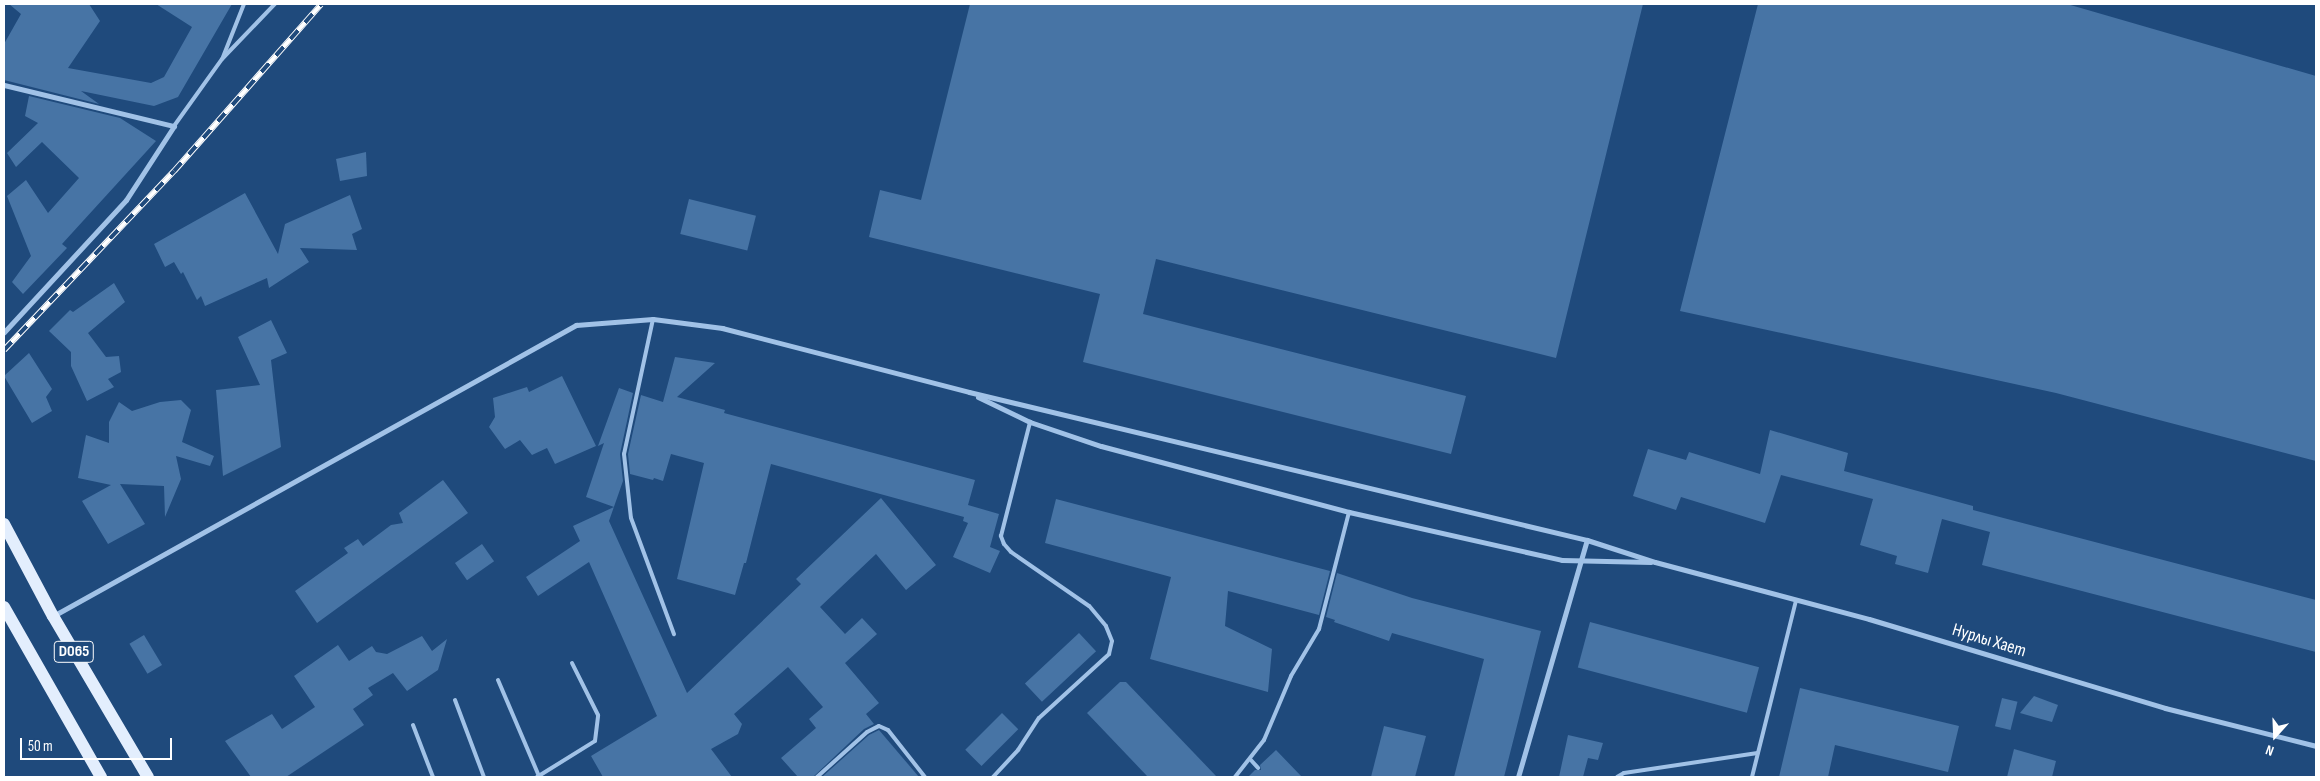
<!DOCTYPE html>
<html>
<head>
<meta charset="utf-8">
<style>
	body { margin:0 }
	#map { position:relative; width:2320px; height:781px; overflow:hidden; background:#1f4a7c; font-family:"Sofia Sans Condensed",sans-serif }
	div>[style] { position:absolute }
	.building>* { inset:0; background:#4774a5; transform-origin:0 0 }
	.service>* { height:4px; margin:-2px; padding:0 2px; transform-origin:2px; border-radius:2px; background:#a1c2e7 }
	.minor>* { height:5px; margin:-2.5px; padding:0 2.5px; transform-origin:2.5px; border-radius:2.5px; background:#a1c2e7 }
	.primary>* { height:12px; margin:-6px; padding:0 6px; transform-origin:6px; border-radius:6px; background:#e3eefd }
	.rail>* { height:5.5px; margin-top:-2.75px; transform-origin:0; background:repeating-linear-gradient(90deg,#1f4a7c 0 11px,#fff 0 22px); box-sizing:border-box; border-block:1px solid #fff }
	span { translate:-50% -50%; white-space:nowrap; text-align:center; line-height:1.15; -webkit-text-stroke:5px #1f4a7c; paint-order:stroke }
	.shield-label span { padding:1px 4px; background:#1f4a7c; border:1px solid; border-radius:4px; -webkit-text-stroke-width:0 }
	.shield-label { font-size:16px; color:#fff; font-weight:700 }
	.street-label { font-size:18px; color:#fff }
	.frame { position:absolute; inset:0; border:5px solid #fff; pointer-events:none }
	.north { position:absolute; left:2250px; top:711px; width:50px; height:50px; -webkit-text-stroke:4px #1f4a7c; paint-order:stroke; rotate:200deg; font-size:14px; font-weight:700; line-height:20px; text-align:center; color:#fff }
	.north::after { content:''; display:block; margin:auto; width:18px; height:22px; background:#fff; clip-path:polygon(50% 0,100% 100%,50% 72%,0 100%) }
	.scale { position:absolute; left:20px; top:738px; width:152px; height:22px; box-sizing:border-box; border:2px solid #fff; border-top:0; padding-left:6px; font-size:15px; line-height:18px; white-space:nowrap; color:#fff; -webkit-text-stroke:4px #1f4a7c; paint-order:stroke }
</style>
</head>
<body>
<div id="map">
	<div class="building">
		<div style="clip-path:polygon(9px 4px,89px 4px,100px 21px,68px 68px,151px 83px,164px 77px,192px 27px,156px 4px,232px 4px,178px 97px,154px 106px,81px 91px,99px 104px,4px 80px,4px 44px,21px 14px)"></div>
		<div style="clip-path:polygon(970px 4px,1643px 4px,1556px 358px,1156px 259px,1143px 314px,1466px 396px,1451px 454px,1083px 362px,1100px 294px,869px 237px,880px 190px,921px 200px)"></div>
		<div style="clip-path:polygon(1758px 4px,2067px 4px,2316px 76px,2316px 461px,2056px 393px,1680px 311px)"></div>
		<div style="clip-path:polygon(29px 96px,120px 118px,156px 141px,62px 244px,67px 248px,23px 294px,12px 282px,31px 256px,7px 196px,26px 180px,48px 213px,79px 178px,42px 142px,16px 167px,7px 153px,38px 123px,25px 116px)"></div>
		<div style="clip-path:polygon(366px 152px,367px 176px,340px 181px,336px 159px)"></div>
		<div style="clip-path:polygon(245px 193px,278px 254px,285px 224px,350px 195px,362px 229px,352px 234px,357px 250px,300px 248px,309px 262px,269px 288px,267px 278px,205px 306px,201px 296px,197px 300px,183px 272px,181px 274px,174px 262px,165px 267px,154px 244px)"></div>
		<div style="left:689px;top:199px;width:69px;height:36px;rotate:14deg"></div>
		<div style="clip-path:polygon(114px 283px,125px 302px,88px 333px,106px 357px,119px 356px,121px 372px,108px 379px,114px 387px,87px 401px,71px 366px,71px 352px,49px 331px,70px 310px,73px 312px)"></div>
		<div style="clip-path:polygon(271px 320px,287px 353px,271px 360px,281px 447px,223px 476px,216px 390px,260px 385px,238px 337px)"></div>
		<div style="clip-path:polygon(29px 353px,52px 389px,46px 397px,52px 411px,32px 423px,4px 376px)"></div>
		<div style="clip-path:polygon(675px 357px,715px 363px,677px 397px,725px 410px,724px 413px,975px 480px,968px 505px,999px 514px,990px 547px,1000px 551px,990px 573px,953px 557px,968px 523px,963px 521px,964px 517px,771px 464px,746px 563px,744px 563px,735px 595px,677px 579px,704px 463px,671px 454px,663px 481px,654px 478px,653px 480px,630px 474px,628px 454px,641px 395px,663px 402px)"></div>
		<div style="clip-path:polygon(562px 376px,596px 446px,555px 464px,547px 448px,532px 455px,520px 440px,505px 449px,489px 427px,495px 417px,493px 398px,527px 387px,529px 392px)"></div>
		<div style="clip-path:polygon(619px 388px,633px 393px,620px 454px,623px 481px,609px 521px,687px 693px,801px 584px,796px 579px,881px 498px,936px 565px,906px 590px,876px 554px,820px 607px,845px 634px,862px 618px,877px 634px,845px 663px,879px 703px,866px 714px,874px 724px,864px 729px,813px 777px,798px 777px,781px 758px,816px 728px,809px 719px,823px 707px,788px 667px,734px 714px,742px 724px,738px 734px,711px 749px,732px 777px,603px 777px,591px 756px,657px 716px,589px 562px,538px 596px,526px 577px,580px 541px,573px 526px,614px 507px,586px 497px,604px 443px,598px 446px)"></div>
		<div style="clip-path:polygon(181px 400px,191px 410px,182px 442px,214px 456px,210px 466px,176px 456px,181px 479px,165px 517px,164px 486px,120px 484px,145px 524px,108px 544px,82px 501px,111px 485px,78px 478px,86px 435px,109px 443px,109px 422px,119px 402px,132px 411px,160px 402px)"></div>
		<div style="clip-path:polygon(1770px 430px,1848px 453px,1844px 471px,1973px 506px,1973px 510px,2316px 600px,2316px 652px,1982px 565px,1990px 532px,1942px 519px,1928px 573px,1895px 564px,1897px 556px,1860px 545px,1873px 499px,1781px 475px,1765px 523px,1681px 497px,1676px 510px,1633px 496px,1648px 449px,1686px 460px,1689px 452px,1760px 474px)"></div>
		<div style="clip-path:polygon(443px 480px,468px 513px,317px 623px,295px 591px,348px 553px,344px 548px,358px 539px,363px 546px,391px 525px,403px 523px,399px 513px)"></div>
		<div style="clip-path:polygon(1056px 499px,1330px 571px,1319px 615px,1228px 591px,1225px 626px,1272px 649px,1268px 692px,1150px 659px,1171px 577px,1045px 543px)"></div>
		<div style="left:482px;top:544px;width:21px;height:33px;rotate:55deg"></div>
		<div style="clip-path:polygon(1337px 573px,1412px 598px,1541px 631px,1504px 777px,1454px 777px,1484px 659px,1392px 633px,1389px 641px,1334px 622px,1335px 620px,1326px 617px)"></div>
		<div style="left:1590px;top:622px;width:175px;height:47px;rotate:15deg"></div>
		<div style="left:1079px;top:633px;width:25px;height:74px;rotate:47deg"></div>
		<div style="left:144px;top:635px;width:35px;height:17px;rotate:59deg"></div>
		<div style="clip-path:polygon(422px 636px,432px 651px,447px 639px,438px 670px,407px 691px,393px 673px,368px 688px,373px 695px,353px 709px,364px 725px,286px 777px,251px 777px,225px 741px,272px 714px,282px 729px,315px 707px,294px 676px,338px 645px,349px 661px,372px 646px,376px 652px,387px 654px)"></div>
		<div style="clip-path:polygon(1120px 682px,1126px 682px,1217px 777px,1148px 777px,1087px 713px)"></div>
		<div style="clip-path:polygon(1800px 688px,1959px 726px,1948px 772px,1835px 745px,1828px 777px,1779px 777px)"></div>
		<div style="clip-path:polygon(2034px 696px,2058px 705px,2052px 722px,2020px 713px)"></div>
		<div style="left:2002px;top:698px;width:16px;height:29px;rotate:14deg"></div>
		<div style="left:1002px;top:713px;width:23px;height:52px;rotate:45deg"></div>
		<div style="clip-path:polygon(1384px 726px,1426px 736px,1415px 777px,1371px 777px)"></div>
		<div style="clip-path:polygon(879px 730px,919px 777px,822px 777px,869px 735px)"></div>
		<div style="clip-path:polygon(1568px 735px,1603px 743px,1598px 760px,1588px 758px,1583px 777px,1559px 777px)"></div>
		<div style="clip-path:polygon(2014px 749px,2056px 761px,2052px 777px,2007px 777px)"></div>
		<div style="clip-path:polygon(1276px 750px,1302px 777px,1248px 777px,1255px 770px,1261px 770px,1260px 765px)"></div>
	</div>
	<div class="service">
		<div style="left:223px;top:57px;width:57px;rotate:-68.4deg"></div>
		<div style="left:174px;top:126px;width:82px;rotate:-54.4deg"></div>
		<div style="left:222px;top:59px;width:76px;rotate:-46.1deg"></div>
		<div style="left:653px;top:319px;width:138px;rotate:102.1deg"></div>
		<div style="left:624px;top:454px;width:64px;rotate:83.8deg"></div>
		<div style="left:631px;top:518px;width:124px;rotate:69.7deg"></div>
		<div style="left:498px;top:680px;width:104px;rotate:66.9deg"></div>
		<div style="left:455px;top:700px;width:82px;rotate:69.4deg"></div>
		<div style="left:413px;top:725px;width:56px;rotate:69deg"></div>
		<div style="left:1250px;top:759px;width:12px;rotate:48deg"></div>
		<div style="left:537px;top:777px;width:68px;rotate:-31.8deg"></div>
		<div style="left:595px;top:741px;width:26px;rotate:-83deg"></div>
		<div style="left:598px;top:715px;width:58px;rotate:-116.6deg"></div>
		<div style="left:817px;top:777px;width:67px;rotate:-42deg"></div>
		<div style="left:867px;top:732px;width:13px;rotate:-27deg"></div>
		<div style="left:879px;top:726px;width:10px;rotate:24deg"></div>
		<div style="left:888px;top:730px;width:60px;rotate:51.8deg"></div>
		<div style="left:993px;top:777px;width:37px;rotate:-47deg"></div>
		<div style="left:1018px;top:750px;width:38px;rotate:-57deg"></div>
		<div style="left:1039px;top:718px;width:95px;rotate:-42.4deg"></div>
		<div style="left:1109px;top:654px;width:13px;rotate:-77deg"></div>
		<div style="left:1112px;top:641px;width:16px;rotate:-112deg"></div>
		<div style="left:1106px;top:626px;width:26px;rotate:-130deg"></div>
		<div style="left:1089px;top:606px;width:95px;rotate:-145.3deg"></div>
		<div style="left:1011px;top:552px;width:11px;rotate:-131deg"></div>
		<div style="left:1004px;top:544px;width:9px;rotate:-111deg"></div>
		<div style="left:1001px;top:536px;width:118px;rotate:-75.7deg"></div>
		<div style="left:1235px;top:777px;width:47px;rotate:-51.9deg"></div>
		<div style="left:1264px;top:740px;width:69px;rotate:-67.1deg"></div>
		<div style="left:1291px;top:676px;width:55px;rotate:-59.2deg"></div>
		<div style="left:1319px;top:629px;width:121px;rotate:-75.6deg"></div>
		<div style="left:1617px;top:777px;width:8px;rotate:-30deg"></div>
		<div style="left:1624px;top:773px;width:135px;rotate:-8.5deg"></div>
		<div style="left:1752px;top:777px;width:181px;rotate:-76deg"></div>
	</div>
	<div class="minor">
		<div style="left:4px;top:85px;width:175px;rotate:13.6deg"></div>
		<div style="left:174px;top:126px;width:88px;rotate:123deg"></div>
		<div style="left:126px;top:200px;width:180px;rotate:132.7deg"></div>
		<div style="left:978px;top:397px;width:58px;rotate:25.7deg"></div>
		<div style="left:1030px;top:422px;width:75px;rotate:18.7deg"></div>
		<div style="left:1101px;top:446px;width:257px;rotate:14.9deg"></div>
		<div style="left:1349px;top:512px;width:218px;rotate:12.7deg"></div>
		<div style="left:1562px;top:560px;width:89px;rotate:1.3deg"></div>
		<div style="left:53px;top:616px;width:599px;rotate:-29.09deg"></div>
		<div style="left:576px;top:325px;width:77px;rotate:-4.5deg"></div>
		<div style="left:653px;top:319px;width:70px;rotate:7.4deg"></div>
		<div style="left:722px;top:328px;width:255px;rotate:14.5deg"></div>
		<div style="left:969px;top:392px;width:635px;rotate:13.47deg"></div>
		<div style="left:1587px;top:540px;width:71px;rotate:17.9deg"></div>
		<div style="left:1655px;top:562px;width:221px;rotate:14.9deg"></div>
		<div style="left:1869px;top:619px;width:309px;rotate:16.7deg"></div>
		<div style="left:2165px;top:708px;width:156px;rotate:14.1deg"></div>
		<div style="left:1518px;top:777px;width:247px;rotate:-73.8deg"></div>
	</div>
	<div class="primary">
		<div style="left:4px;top:524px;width:104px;rotate:62deg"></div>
		<div style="left:53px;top:616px;width:187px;rotate:59.5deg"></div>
		<div style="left:4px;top:607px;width:196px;rotate:60.3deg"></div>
	</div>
	<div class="rail">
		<div style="left:4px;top:350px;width:247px;rotate:-46.5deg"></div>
		<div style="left:174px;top:171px;width:222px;rotate:-48.6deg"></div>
	</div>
	<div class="shield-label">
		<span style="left:74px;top:652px">D065</span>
	</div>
	<div class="street-label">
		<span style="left:1989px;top:641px;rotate:17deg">Нурлы Хает</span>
	</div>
	<div class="frame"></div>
	<div class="north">N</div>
	<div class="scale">50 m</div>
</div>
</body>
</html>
